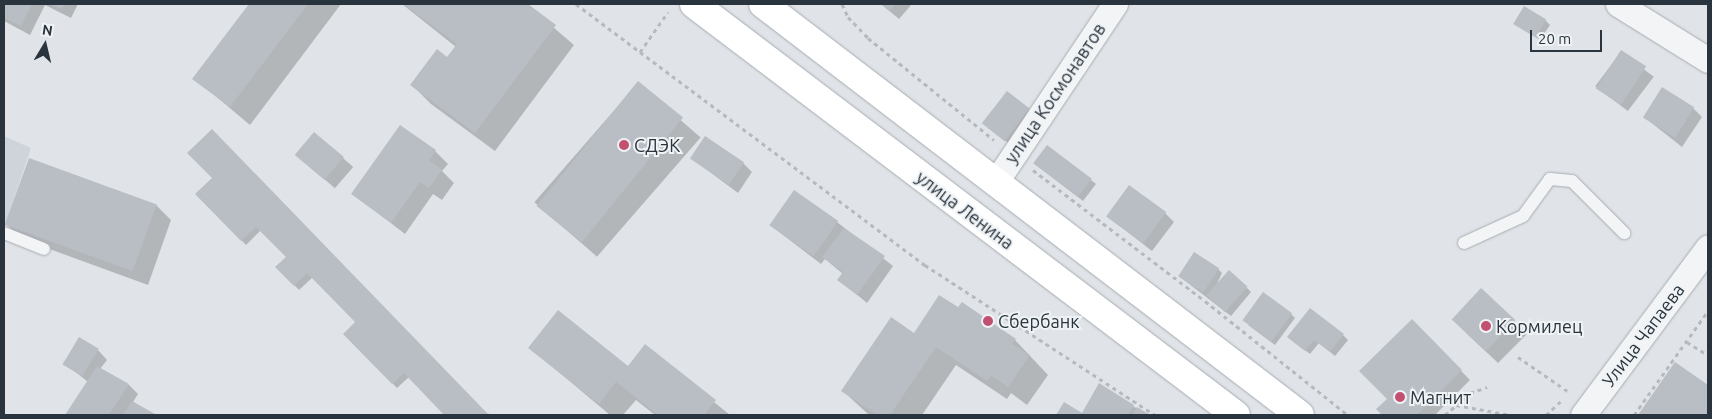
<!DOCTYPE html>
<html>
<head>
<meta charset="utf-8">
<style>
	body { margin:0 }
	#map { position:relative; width:1712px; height:419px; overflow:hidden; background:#e0e4e8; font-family:Ubuntu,sans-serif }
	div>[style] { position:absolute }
	.built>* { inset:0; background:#ced4d9 }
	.shadow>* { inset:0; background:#0003; transform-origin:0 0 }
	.building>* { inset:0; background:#b8bec4; transform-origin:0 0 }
	.path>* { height:3px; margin-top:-1.5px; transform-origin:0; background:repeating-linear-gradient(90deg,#b6babf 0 4px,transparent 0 8px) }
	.roads { filter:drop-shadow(0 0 1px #a6acb2) drop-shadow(0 0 1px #a6acb2) }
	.lane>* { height:12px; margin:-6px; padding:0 6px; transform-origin:6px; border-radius:6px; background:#f2f4f6 }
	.street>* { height:25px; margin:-12.5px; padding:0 12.5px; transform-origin:12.5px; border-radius:12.5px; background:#f2f4f6 }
	.secondary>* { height:28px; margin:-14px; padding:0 14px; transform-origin:14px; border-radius:14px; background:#fff }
	.dots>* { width:14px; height:14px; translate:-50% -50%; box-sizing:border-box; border:2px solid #eff3f5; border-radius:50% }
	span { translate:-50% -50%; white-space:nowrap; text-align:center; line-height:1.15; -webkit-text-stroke:4px #eff3f5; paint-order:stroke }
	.street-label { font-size:18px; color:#2a343e }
	.poi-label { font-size:18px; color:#2a343e }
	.left { translate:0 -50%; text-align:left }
	.frame { position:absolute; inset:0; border:5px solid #2a343e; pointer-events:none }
	.north { position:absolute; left:20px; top:20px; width:50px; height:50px; -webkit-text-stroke:4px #eff3f5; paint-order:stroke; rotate:9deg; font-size:14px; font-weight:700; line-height:20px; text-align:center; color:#2a343e }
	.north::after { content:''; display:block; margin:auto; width:18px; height:22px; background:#2a343e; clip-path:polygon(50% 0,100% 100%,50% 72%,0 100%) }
	.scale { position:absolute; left:1530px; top:30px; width:72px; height:22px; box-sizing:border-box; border:2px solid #2a343e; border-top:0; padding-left:6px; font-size:15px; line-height:18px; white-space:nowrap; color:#2a343e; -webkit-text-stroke:4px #eff3f5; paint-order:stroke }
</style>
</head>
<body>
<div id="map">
	<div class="built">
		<div style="clip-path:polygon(4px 136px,31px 148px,4px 228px)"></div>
	</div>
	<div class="shadow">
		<div style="clip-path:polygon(4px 4px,78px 4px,71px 18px,45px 5px,30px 35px,4px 21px)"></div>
		<div style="clip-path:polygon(250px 4px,341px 4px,250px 125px,194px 78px)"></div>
		<div style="clip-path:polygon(402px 4px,526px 4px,574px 45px,495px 151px,431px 104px,412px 85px,448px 58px,456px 47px)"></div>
		<div style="clip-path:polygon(881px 4px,912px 4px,899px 19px)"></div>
		<div style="clip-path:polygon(1545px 20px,1550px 25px,1540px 40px,1515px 23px)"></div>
		<div style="left:1621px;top:52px;width:41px;height:43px;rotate:37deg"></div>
		<div style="left:638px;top:83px;width:83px;height:158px;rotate:41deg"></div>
		<div style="clip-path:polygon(1693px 108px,1702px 117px,1682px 147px,1644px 117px)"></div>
		<div style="clip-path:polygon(1030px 110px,1011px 145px,988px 128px)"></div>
		<div style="left:314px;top:133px;width:52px;height:28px;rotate:41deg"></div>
		<div style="clip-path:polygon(435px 151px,448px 164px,442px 171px,454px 183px,442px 200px,433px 194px,405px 234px,352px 193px)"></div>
		<div style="clip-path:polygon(691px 158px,743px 163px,752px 172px,738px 193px)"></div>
		<div style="clip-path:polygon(1039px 167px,1091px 180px,1096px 184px,1083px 201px)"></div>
		<div style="clip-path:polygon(214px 178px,487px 415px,489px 415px,446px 415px,409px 377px,397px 388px,345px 334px,357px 322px,313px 277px,299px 290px,277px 267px,288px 257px,261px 230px,246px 245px,197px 194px)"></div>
		<div style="clip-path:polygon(156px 205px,171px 220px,148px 285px,22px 239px,6px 224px)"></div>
		<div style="clip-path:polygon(1165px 213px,1174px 222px,1152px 251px,1107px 216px)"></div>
		<div style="clip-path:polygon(837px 222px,893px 266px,867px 303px,839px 280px,843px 274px,825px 259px,821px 264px,770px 225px)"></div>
		<div style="clip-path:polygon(1218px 269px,1222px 273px,1216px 286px,1247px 288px,1251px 292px,1231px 316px,1180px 277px)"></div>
		<div style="clip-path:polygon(1482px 289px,1527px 334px,1498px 363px,1465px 332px)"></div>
		<div style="clip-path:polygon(958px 309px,1015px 340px,1048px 375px,1027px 405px,1011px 393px,1007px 399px,956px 365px,922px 415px,869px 415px,843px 391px,914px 334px)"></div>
		<div style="clip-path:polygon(1291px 314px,1295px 318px,1275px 345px,1248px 325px)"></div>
		<div style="clip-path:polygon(1412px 321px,1470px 380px,1435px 415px,1384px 415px,1378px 409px,1389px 399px)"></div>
		<div style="clip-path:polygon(1343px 335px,1348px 340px,1335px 356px,1319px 343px,1310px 354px,1293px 341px)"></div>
		<div style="clip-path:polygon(645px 346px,730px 415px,655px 415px,636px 400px,623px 415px,610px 415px,530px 348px,629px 368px)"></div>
		<div style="clip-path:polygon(98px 350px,107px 360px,100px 369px,129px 385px,138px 394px,133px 402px,154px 415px,66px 415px,88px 382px,63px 362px)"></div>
		<div style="clip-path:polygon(1675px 364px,1708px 387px,1708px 415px,1640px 415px)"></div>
		<div style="clip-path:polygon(1065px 403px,1082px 414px,1133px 406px,1147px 415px,1058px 415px)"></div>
	</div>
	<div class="building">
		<div style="clip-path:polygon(4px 4px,32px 4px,21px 26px,4px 18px)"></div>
		<div style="clip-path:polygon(50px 4px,65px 4px,62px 9px)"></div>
		<div style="clip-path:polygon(249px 4px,308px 4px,230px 107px,192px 79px)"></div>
		<div style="clip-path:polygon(403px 4px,528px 4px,556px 25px,475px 133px,410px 85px,437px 49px,447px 57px,457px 44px)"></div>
		<div style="clip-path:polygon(881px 4px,896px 4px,889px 11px)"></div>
		<div style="left:1524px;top:6px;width:26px;height:21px;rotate:31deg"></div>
		<div style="left:1621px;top:50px;width:30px;height:46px;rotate:33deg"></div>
		<div style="left:638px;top:81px;width:58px;height:161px;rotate:39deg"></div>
		<div style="left:1662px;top:87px;width:38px;height:36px;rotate:32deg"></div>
		<div style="left:1007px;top:91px;width:29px;height:41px;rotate:38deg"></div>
		<div style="clip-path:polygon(400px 125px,436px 150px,429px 160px,442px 170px,429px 188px,420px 182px,391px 223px,351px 194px)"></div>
		<div style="clip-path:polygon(212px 129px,487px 413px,492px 415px,444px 415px,404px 373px,392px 384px,343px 334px,355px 322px,307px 273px,294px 286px,275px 267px,286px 257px,256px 227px,241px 241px,195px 194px,212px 178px,187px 153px)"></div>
		<div style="left:314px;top:132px;width:39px;height:30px;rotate:40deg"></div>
		<div style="left:705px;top:136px;width:47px;height:27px;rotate:34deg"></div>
		<div style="left:1047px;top:145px;width:56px;height:23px;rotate:37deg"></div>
		<div style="left:29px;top:158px;width:136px;height:71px;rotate:20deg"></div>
		<div style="left:1129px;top:185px;width:46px;height:39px;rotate:36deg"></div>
		<div style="left:794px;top:190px;width:54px;height:43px;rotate:35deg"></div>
		<div style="clip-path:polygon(844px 228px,885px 256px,857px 295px,837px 280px,843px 272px,822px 257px)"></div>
		<div style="left:1194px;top:252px;width:30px;height:29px;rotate:33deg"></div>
		<div style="left:1229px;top:270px;width:25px;height:34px;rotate:42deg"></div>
		<div style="left:1481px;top:288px;width:47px;height:43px;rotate:43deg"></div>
		<div style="left:1263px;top:292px;width:36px;height:35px;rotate:36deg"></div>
		<div style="clip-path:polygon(939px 295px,958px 307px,962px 302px,1016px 339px,1012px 344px,1030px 355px,1008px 387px,991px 376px,987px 381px,936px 347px,890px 415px,877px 415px,841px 391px,891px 317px,914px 333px)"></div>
		<div style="clip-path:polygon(1310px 308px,1344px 334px,1330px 352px,1314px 340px,1305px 351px,1287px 337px)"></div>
		<div style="clip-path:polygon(558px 310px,628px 366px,645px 344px,716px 400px,704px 415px,658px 415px,616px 382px,599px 404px,528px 348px)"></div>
		<div style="clip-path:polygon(1412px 319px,1462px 370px,1417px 415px,1382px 415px,1376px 409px,1387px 399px,1359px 371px)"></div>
		<div style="left:79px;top:337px;width:23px;height:32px;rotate:31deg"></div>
		<div style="clip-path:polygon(1675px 362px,1708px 385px,1708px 415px,1638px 415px)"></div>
		<div style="clip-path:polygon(97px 366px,129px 384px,109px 415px,65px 415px)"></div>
		<div style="clip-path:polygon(1099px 383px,1134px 405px,1128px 415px,1056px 415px,1064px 402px,1082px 413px)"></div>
		<div style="clip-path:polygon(132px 401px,155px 414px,123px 415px)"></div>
		<div style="clip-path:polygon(1137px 407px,1150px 415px,1132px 415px)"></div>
	</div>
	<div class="path">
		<div style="left:576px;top:4px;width:436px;rotate:36.8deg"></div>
		<div style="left:925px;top:265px;width:275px;rotate:33.1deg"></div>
		<div style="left:842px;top:4px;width:14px;rotate:65deg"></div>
		<div style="left:848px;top:17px;width:29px;rotate:46deg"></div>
		<div style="left:868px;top:38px;width:162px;rotate:39deg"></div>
		<div style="left:640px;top:52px;width:49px;rotate:-55deg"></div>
		<div style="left:1033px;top:170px;width:216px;rotate:37.3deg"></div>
		<div style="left:1205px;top:301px;width:183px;rotate:38.6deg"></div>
		<div style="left:1687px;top:342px;width:25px;rotate:32deg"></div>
		<div style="left:1518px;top:357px;width:62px;rotate:34.5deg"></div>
		<div style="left:1456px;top:405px;width:56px;rotate:10.3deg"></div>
		<div style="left:1445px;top:415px;width:33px;rotate:-41deg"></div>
		<div style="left:1470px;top:393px;width:18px;rotate:-19deg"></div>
		<div style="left:1546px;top:415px;width:22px;rotate:-43deg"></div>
		<div style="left:1634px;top:415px;width:128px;rotate:-54.6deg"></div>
	</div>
	<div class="roads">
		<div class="lane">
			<div style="left:4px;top:233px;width:43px;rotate:21.8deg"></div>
			<div style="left:1464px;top:243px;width:65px;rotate:-24.6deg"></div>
			<div style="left:1523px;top:216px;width:46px;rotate:-53.9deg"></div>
			<div style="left:1550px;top:179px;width:22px;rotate:5deg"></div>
			<div style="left:1572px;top:181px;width:74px;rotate:45deg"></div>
		</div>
		<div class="street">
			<div style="left:1618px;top:4px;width:106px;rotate:31.9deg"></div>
			<div style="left:995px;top:183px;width:216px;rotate:-56.2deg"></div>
			<div style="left:1583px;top:415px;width:209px;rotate:-53.3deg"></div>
		</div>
		<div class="secondary">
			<div style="left:694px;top:4px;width:680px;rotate:37.17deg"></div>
			<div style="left:763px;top:4px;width:676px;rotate:37.43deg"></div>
		</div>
	</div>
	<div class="dots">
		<div style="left:624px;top:145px;background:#c25071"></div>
		<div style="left:988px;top:321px;background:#c25071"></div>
		<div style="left:1486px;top:326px;background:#c25071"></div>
		<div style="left:1400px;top:397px;background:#c25071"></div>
	</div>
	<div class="street-label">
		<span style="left:1055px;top:93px;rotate:-56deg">улица Космонавтов</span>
		<span style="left:965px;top:210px;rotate:37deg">улица Ленина</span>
		<span style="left:1643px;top:335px;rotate:-53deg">Улица Чапаева</span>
	</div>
	<div class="poi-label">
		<span class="left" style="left:634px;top:145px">СДЭК</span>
		<span class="left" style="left:998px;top:321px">Сбербанк</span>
		<span class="left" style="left:1496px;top:326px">Кормилец</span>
		<span class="left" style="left:1410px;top:397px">Магнит</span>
	</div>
	<div class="frame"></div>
	<div class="north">N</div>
	<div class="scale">20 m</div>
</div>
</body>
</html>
